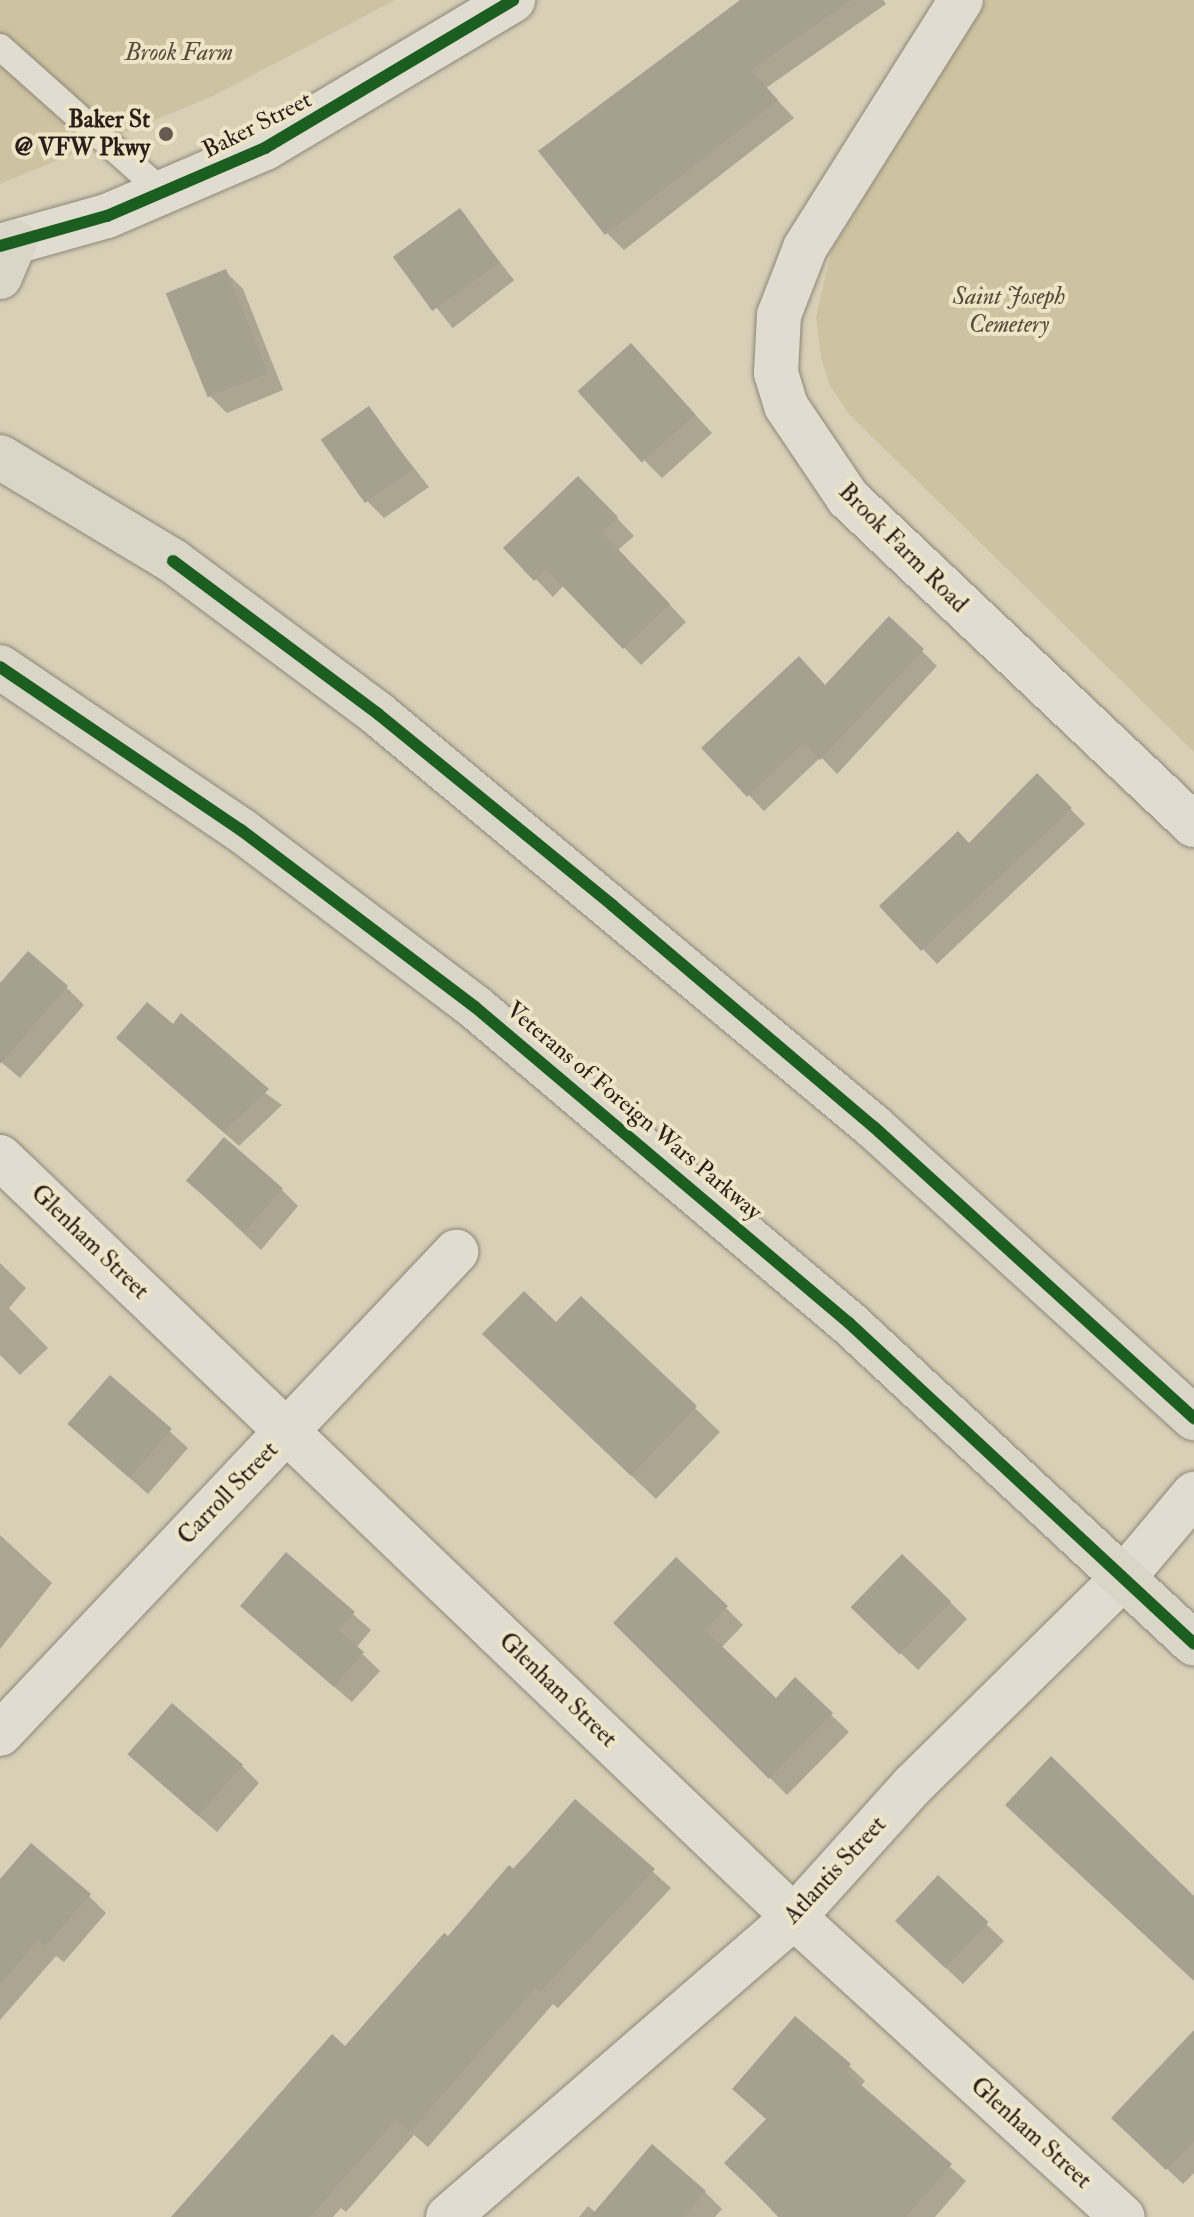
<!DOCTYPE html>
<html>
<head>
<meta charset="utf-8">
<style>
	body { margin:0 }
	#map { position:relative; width:1194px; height:2217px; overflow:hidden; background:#d7cfb6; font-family:"IM FELL Double Pica",serif }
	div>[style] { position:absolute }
	.green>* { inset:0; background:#cdc2a1 }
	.shadow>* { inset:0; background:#0003; transform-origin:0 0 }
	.building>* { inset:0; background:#a6a090; transform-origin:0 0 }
	.roads { filter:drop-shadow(0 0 2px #8d8678) drop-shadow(0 0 2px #8d8678) }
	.lane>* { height:26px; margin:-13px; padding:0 13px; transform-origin:13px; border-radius:13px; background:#e0dccf }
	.street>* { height:44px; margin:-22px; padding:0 22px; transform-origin:22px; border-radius:22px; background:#e0dccf }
	.secondary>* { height:44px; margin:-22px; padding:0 22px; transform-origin:22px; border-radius:22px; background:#e0dccf }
	.highway>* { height:44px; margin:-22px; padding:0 22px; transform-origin:22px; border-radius:22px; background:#dad6c7 }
	.cycleway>* { height:12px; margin:-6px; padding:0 6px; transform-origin:6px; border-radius:6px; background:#1b5e20 }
	.dots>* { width:22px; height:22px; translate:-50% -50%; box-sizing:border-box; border:4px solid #ede5c7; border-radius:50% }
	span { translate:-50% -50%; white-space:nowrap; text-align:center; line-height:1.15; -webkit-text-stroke:8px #ede5c7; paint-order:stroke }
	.park-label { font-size:24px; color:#594b3b; font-style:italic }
	.poi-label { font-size:24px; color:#2b1d17; font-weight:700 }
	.right { translate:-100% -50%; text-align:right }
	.street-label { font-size:24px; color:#2b1d17 }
</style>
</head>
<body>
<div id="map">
	<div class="green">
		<div style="clip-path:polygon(0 0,395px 0,215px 95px,0 184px)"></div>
		<div style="clip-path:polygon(987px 0,1194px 0,1194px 752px,849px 414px,830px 386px,821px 357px,816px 317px,832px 249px)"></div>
	</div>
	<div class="shadow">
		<div style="clip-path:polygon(744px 0,883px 0,886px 4px,766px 88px,794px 118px,624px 250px,607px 233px)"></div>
		<div style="left:460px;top:211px;width:88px;height:78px;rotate:52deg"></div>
		<div style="clip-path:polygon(226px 272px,243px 289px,283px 390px,227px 413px,209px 395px)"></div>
		<div style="clip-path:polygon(648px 363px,712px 433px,662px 478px,645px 461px)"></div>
		<div style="clip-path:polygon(368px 409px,429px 487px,384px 518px,367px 501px)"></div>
		<div style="clip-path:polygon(596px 496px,634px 536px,618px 550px,686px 622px,641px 665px,564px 585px,553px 597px,506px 548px)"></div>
		<div style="clip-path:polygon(889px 619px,937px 666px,837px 774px,821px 757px,764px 811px,704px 748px,826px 687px)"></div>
		<div style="clip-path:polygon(1037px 775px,1085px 824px,937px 964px,882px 906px,969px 846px)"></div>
		<div style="clip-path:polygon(0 986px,67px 988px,84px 1005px,20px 1078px,0 1061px)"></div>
		<div style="clip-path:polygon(173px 1026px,282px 1105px,239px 1146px,133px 1052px)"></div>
		<div style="clip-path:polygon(281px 1189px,298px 1206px,261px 1250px,206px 1198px)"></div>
		<div style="clip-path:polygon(0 1263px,26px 1288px,9px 1308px,48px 1348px,20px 1375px,0 1355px)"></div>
		<div style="clip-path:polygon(581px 1299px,720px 1432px,656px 1499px,509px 1359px,557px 1325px)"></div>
		<div style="clip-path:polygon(110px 1378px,188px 1448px,148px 1494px,87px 1441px)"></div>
		<div style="clip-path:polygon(0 1535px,52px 1583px,0 1649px)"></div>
		<div style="clip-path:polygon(286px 1555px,371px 1630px,356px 1648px,380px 1671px,352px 1702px,260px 1623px)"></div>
		<div style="clip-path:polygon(950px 1602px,967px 1619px,918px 1670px,854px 1607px)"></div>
		<div style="clip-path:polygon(726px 1608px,743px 1625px,721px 1648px,776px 1701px,795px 1680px,849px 1732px,787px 1795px,616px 1623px)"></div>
		<div style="clip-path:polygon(242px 1766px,259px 1783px,217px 1832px,147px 1771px)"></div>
		<div style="clip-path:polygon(575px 1802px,671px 1888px,558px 2008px,553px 2004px,428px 2147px,414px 2135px,346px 2212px,341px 2208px,333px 2217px,174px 2217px,345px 2049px)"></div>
		<div style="clip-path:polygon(938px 1878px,1004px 1941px,963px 1984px,914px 1938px)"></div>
		<div style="clip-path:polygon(0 1881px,89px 1896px,106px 1913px,64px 1962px,56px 1956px,0 2020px)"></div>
		<div style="clip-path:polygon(1194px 2042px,1194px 2173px,1183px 2184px,1129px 2133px)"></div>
		<div style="clip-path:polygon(849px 2066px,865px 2081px,860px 2087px,966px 2181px,935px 2217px,778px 2217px,727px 2163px,767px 2120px)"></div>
		<div style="clip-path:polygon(705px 2192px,722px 2209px,715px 2217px,579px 2217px,588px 2206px,596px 2213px)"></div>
	</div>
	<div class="building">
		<div style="clip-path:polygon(740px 0,851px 0,751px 70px,778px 100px,605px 235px,538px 151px)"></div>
		<div style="left:460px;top:208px;width:67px;height:83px;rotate:54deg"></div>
		<div style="left:226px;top:269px;width:112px;height:65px;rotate:68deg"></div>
		<div style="left:631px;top:343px;width:96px;height:72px;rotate:48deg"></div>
		<div style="left:369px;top:406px;width:77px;height:59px;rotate:55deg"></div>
		<div style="clip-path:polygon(578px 476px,618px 517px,602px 532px,670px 604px,623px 649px,546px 569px,534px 581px,503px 548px)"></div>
		<div style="clip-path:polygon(889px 616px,924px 649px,820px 760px,804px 743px,747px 797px,701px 748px,799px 656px,825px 685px)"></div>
		<div style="clip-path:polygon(1037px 773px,1072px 808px,921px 951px,879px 906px,958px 831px,969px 843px)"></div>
		<div style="clip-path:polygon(28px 951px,68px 986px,0 1064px,0 983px)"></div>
		<div style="clip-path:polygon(147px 1002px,173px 1024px,181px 1013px,269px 1089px,223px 1132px,116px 1038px)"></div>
		<div style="left:224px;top:1137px;width:78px;height:58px;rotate:41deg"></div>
		<div style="clip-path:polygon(524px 1291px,556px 1322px,581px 1296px,697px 1406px,631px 1476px,482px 1334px)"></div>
		<div style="left:110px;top:1375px;width:82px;height:65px;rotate:41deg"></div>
		<div style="clip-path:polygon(286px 1552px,355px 1612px,339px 1631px,364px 1652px,334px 1687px,240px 1606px)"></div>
		<div style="left:902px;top:1554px;width:68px;height:74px;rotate:44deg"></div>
		<div style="clip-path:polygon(676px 1557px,728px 1606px,705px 1630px,776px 1698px,795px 1677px,833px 1713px,769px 1779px,613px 1623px)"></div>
		<div style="left:172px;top:1703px;width:94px;height:68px;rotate:41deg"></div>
		<div style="clip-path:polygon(1051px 1756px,1194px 1896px,1194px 1981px,1005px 1805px)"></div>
		<div style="clip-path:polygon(575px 1799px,655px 1869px,540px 1992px,535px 1988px,410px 2132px,396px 2119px,310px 2217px,171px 2217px,332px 2034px,345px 2046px,444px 1933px,448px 1936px,509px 1865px,514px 1869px)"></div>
		<div style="clip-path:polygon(31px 1843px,91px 1894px,45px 1946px,38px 1940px,0 1984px,0 1879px)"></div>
		<div style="left:938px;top:1875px;width:69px;height:63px;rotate:43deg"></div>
		<div style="clip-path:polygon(795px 2016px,851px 2064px,845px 2071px,952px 2164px,906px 2217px,780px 2217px,724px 2163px,766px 2119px,732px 2089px)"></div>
		<div style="clip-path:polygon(1194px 2030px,1194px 2141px,1166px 2170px,1111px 2118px)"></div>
		<div style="clip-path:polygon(652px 2144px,706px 2191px,684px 2217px,590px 2217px)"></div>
	</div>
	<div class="roads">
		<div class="lane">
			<div style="left:0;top:47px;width:220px;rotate:41.7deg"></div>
		</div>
		<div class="street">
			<div style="left:961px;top:0;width:293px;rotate:122.2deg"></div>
			<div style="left:805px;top:248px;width:72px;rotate:111.2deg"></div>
			<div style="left:779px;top:315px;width:58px;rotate:93deg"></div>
			<div style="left:776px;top:373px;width:34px;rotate:73deg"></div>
			<div style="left:786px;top:406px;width:111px;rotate:56deg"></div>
			<div style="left:848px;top:498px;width:476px;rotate:43.4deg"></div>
			<div style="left:0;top:1157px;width:1099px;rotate:43.75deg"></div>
			<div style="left:794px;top:1917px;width:445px;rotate:42.4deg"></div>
			<div style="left:0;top:1734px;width:664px;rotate:-46.59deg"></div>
			<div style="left:448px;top:2217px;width:458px;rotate:-40.9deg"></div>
			<div style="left:794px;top:1917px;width:176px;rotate:-48deg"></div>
			<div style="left:912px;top:1786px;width:298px;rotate:-44.6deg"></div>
			<div style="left:1124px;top:1577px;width:109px;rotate:-49.9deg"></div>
		</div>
		<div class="secondary">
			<div style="left:0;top:246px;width:111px;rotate:-15.7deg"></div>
			<div style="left:107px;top:216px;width:172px;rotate:-23.3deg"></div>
			<div style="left:265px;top:148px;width:289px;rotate:-30.8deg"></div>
		</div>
		<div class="highway">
			<div style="left:0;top:277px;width:38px;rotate:-67deg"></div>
			<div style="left:0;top:457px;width:202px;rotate:31deg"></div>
			<div style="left:173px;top:561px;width:256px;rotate:36.7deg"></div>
			<div style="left:378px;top:714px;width:645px;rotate:39.78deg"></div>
			<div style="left:874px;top:1127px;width:433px;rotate:42.3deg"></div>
			<div style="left:0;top:667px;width:291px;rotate:34.1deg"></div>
			<div style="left:241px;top:830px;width:293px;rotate:37.1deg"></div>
			<div style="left:475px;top:1007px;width:490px;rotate:40.2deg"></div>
			<div style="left:849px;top:1323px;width:471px;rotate:42.9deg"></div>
		</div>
	</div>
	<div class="cycleway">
		<div style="left:0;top:246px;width:111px;rotate:-15.7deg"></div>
		<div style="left:107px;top:216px;width:172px;rotate:-23.3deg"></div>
		<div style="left:265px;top:148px;width:289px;rotate:-30.8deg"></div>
		<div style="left:173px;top:561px;width:256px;rotate:36.7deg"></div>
		<div style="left:378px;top:714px;width:302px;rotate:39.2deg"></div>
		<div style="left:612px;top:905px;width:343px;rotate:40.3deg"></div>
		<div style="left:874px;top:1127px;width:433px;rotate:42.3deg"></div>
		<div style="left:0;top:667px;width:291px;rotate:34.1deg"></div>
		<div style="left:241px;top:830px;width:293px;rotate:37.1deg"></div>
		<div style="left:475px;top:1007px;width:490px;rotate:40.2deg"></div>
		<div style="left:849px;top:1323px;width:471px;rotate:42.9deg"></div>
	</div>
	<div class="dots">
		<div style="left:166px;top:134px;background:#675b4f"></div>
	</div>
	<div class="park-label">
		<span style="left:179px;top:53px">Brook Farm</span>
		<span style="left:1009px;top:311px">Saint Joseph<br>Cemetery</span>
	</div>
	<div class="poi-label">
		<span class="right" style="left:150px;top:134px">Baker St<br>@ VFW Pkwy</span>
	</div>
	<div class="street-label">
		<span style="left:257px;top:125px;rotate:-27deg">Baker Street</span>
		<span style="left:903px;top:548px;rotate:45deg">Brook Farm Road</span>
		<span style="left:634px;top:1111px;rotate:40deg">Veterans of Foreign Wars Parkway</span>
		<span style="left:90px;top:1242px;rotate:44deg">Glenham Street</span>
		<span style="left:228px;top:1493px;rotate:-46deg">Carroll Street</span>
		<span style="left:558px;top:1690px;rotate:44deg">Glenham Street</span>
		<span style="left:835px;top:1870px;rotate:-47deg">Atlantis Street</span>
		<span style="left:1031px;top:2133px;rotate:42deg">Glenham Street</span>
	</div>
</div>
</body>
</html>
